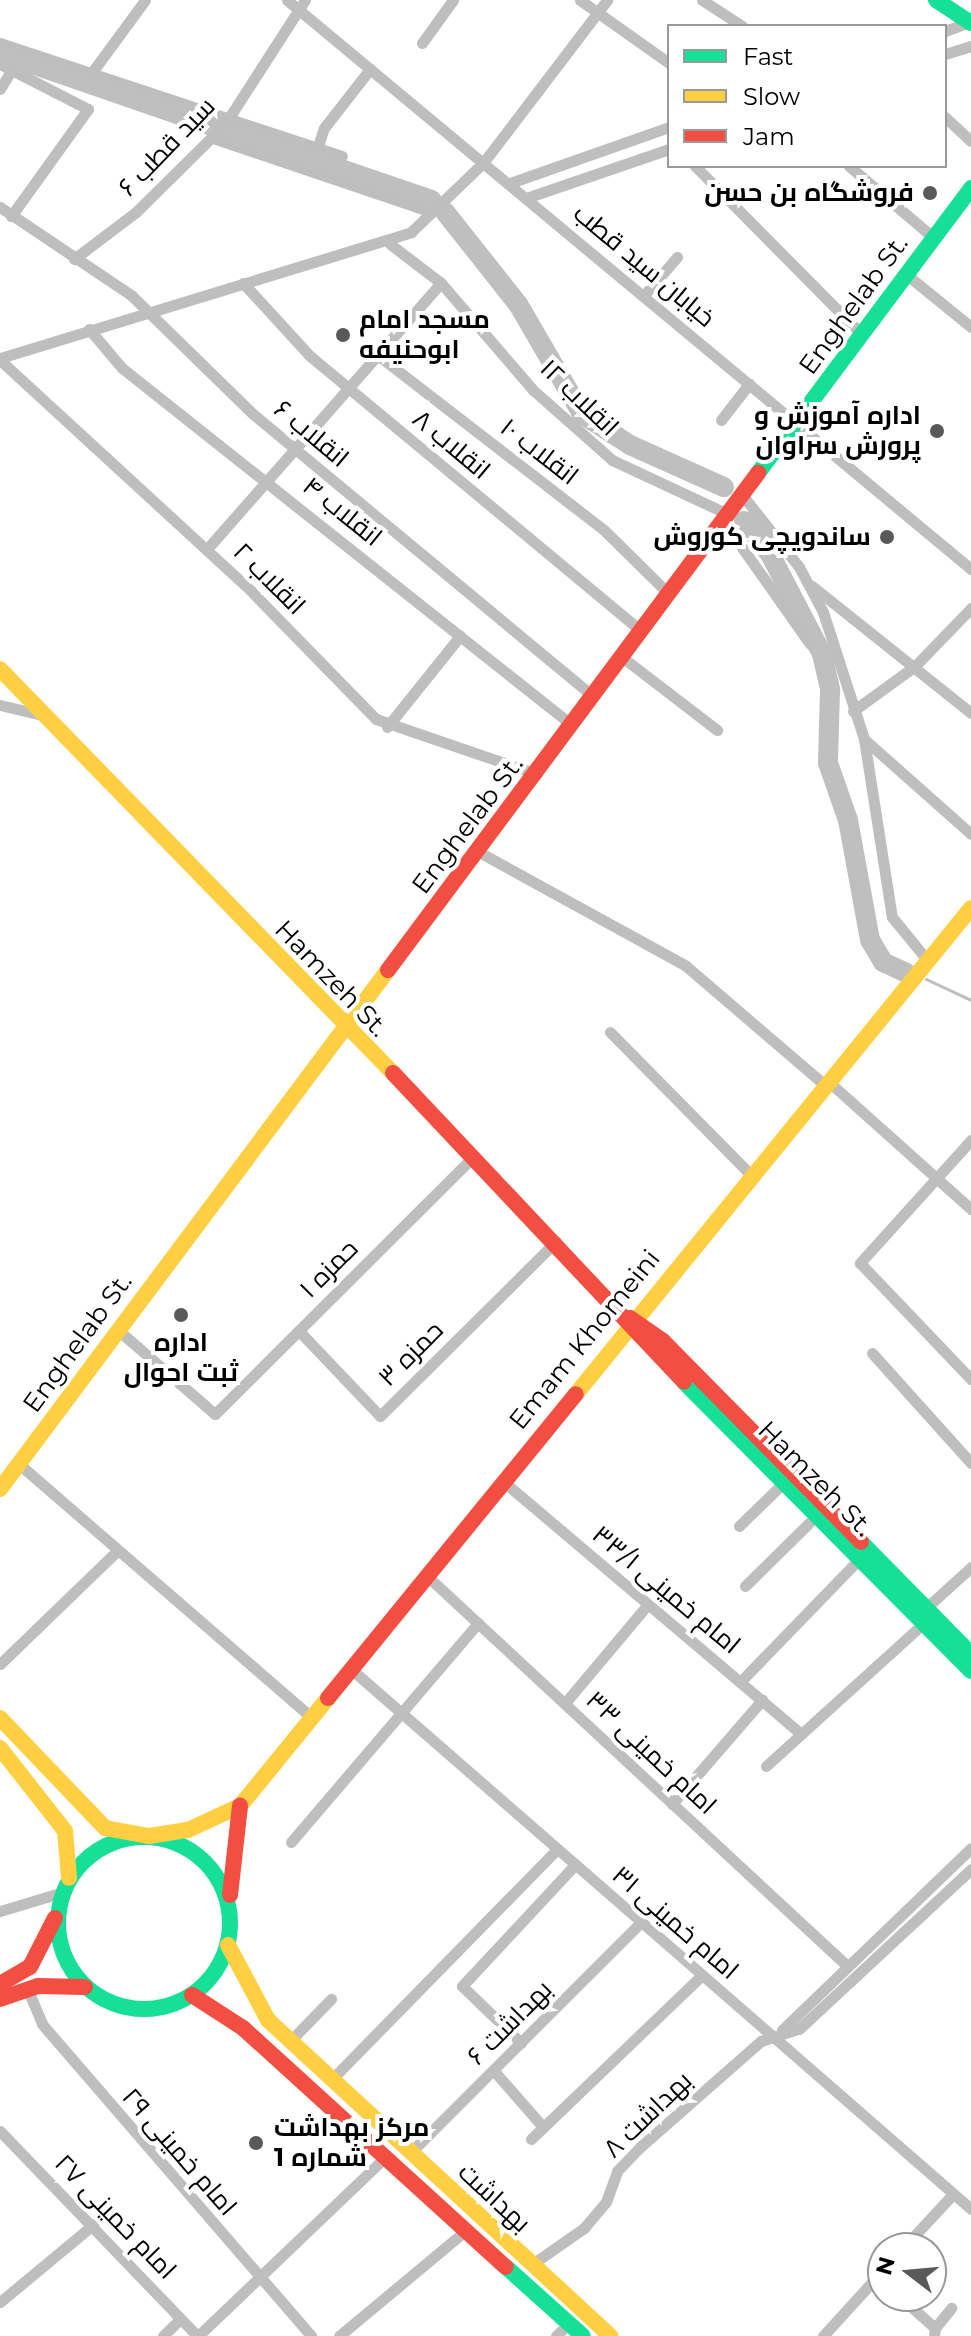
<!DOCTYPE html>
<html>
<head>
<meta charset="utf-8">
<style>
	body { margin:0 }
	#map { position:relative; width:971px; height:2336px; overflow:hidden; background:#fff; font-family:Montserrat,Cairo,sans-serif }
	div>[style] { position:absolute }
	.stream>* { height:3px; margin:-1.5px; padding:0 1.5px; transform-origin:1.5px; border-radius:1.5px; background:#bfbfbf }
	.river>* { height:20px; margin:-10px; padding:0 10px; transform-origin:10px; border-radius:10px; background:#bfbfbf }
	.street>* { height:11px; margin:-5.5px; padding:0 5.5px; transform-origin:5.5px; border-radius:5.5px; background:#bebebe }
	.fast>* { height:16px; margin:-8px; padding:0 8px; transform-origin:8px; border-radius:8px; background:#16e098 }
	.fast>.ring { margin:-8px; padding:0; box-sizing:content-box; background:none; border:16px solid #16e098; border-radius:50% }
	.slow>* { height:16px; margin:-8px; padding:0 8px; transform-origin:8px; border-radius:8px; background:#ffcf43 }
	.jam>* { height:16px; margin:-8px; padding:0 8px; transform-origin:8px; border-radius:8px; background:#f24e42 }
	.dots>* { width:22px; height:22px; translate:-50% -50%; box-sizing:border-box; border:4px solid #fff; border-radius:50% }
	span { translate:-50% -50%; white-space:nowrap; text-align:center; line-height:1.15; -webkit-text-stroke:8px #fff; paint-order:stroke }
	.street-label { font-size:26px; color:#000 }
	.poi-label { font-size:26px; color:#000; font-weight:700 }
	.right { translate:-100% -50%; text-align:right }
	.left { translate:0 -50%; text-align:left }
	.legend { position:absolute; left:667px; top:24px; width:280px; height:144px; box-sizing:border-box; background:#fff; border:2px solid #999; margin:0; padding:10px 14px; list-style:none; font-size:24px; color:#000 }
	.legend li { display:flex; align-items:center; gap:16px; height:40px }
	.legend b { width:40px; border:2px solid #999 }
	.north { position:absolute; left:867px; top:2232px; width:80px; height:80px; box-sizing:border-box; background:#fff; border:2px solid #999; border-radius:50%; rotate:286deg; font-size:22px; font-weight:700; line-height:32px; text-align:center; color:#000 }
	.north::after { content:''; display:block; margin:auto; width:28px; height:36px; background:#595959; clip-path:polygon(50% 0,100% 100%,50% 72%,0 100%) }
</style>
</head>
<body>
<div id="map">
	<div class="stream">
		<div style="left:926px;top:979px;width:50px;rotate:25deg"></div>
	</div>
	<div class="river">
		<div style="left:0;top:53px;width:224px;rotate:19deg"></div>
		<div style="left:230px;top:131px;width:213px;rotate:18.9deg"></div>
		<div style="left:445px;top:212px;width:117px;rotate:51.6deg"></div>
		<div style="left:518px;top:304px;width:127px;rotate:59.8deg"></div>
		<div style="left:582px;top:414px;width:57px;rotate:32.9deg"></div>
		<div style="left:630px;top:445px;width:103px;rotate:24.1deg"></div>
		<div style="left:744px;top:521px;width:42px;rotate:51.8deg"></div>
		<div style="left:770px;top:554px;width:113px;rotate:62.5deg"></div>
		<div style="left:822px;top:654px;width:37px;rotate:77deg"></div>
		<div style="left:830px;top:690px;width:73px;rotate:91.6deg"></div>
		<div style="left:828px;top:763px;width:60px;rotate:70.7deg"></div>
		<div style="left:848px;top:820px;width:122px;rotate:79.6deg"></div>
		<div style="left:870px;top:940px;width:26px;rotate:59deg"></div>
		<div style="left:883px;top:962px;width:26px;rotate:25deg"></div>
	</div>
	<div class="street">
		<div style="left:287px;top:0;width:890px;rotate:39.76deg"></div>
		<div style="left:580px;top:0;width:109px;rotate:35.3deg"></div>
		<div style="left:702px;top:0;width:48px;rotate:33deg"></div>
		<div style="left:945px;top:31px;width:27px;rotate:-20deg"></div>
		<div style="left:0;top:43px;width:360px;rotate:18.3deg"></div>
		<div style="left:422px;top:43px;width:53px;rotate:-54.2deg"></div>
		<div style="left:945px;top:54px;width:27px;rotate:-17deg"></div>
		<div style="left:0;top:64px;width:99px;rotate:27.1deg"></div>
		<div style="left:88px;top:109px;width:132px;rotate:125.7deg"></div>
		<div style="left:90px;top:75px;width:93px;rotate:-53.7deg"></div>
		<div style="left:0;top:89px;width:23px;rotate:-59deg"></div>
		<div style="left:945px;top:117px;width:35px;rotate:43deg"></div>
		<div style="left:213px;top:138px;width:231px;rotate:18.7deg"></div>
		<div style="left:317px;top:149px;width:22px;rotate:-72deg"></div>
		<div style="left:324px;top:128px;width:75px;rotate:-52.1deg"></div>
		<div style="left:695px;top:166px;width:238px;rotate:45.3deg"></div>
		<div style="left:849px;top:166px;width:111px;rotate:40.3deg"></div>
		<div style="left:510px;top:183px;width:169px;rotate:-19.4deg"></div>
		<div style="left:529px;top:197px;width:148px;rotate:-18.9deg"></div>
		<div style="left:0;top:207px;width:158px;rotate:33.9deg"></div>
		<div style="left:131px;top:295px;width:170px;rotate:44.3deg"></div>
		<div style="left:253px;top:414px;width:442px;rotate:39.7deg"></div>
		<div style="left:390px;top:244px;width:64px;rotate:37.4deg"></div>
		<div style="left:441px;top:283px;width:141px;rotate:49.3deg"></div>
		<div style="left:533px;top:390px;width:106px;rotate:41.5deg"></div>
		<div style="left:612px;top:460px;width:130px;rotate:25deg"></div>
		<div style="left:74px;top:259px;width:78px;rotate:-37.2deg"></div>
		<div style="left:136px;top:212px;width:125px;rotate:-44.7deg"></div>
		<div style="left:225px;top:124px;width:148px;rotate:-57.2deg"></div>
		<div style="left:907px;top:275px;width:82px;rotate:39.1deg"></div>
		<div style="left:243px;top:283px;width:99px;rotate:47.5deg"></div>
		<div style="left:310px;top:356px;width:430px;rotate:39.7deg"></div>
		<div style="left:645px;top:294px;width:49px;rotate:-49.1deg"></div>
		<div style="left:89px;top:329px;width:51px;rotate:49.8deg"></div>
		<div style="left:122px;top:368px;width:574px;rotate:38.43deg"></div>
		<div style="left:375px;top:353px;width:289px;rotate:37.7deg"></div>
		<div style="left:604px;top:530px;width:91px;rotate:44.6deg"></div>
		<div style="left:0;top:358px;width:430px;rotate:-17deg"></div>
		<div style="left:411px;top:232px;width:100px;rotate:-43.8deg"></div>
		<div style="left:483px;top:163px;width:205px;rotate:-52.7deg"></div>
		<div style="left:0;top:360px;width:341px;rotate:42.6deg"></div>
		<div style="left:251px;top:591px;width:179px;rotate:45.7deg"></div>
		<div style="left:376px;top:719px;width:170px;rotate:18.9deg"></div>
		<div style="left:721px;top:420px;width:46px;rotate:-52.1deg"></div>
		<div style="left:743px;top:496px;width:90px;rotate:51.7deg"></div>
		<div style="left:799px;top:567px;width:51px;rotate:61.9deg"></div>
		<div style="left:823px;top:612px;width:133px;rotate:72.1deg"></div>
		<div style="left:864px;top:739px;width:180px;rotate:81.1deg"></div>
		<div style="left:892px;top:917px;width:57px;rotate:50.7deg"></div>
		<div style="left:724px;top:522px;width:149px;rotate:54.8deg"></div>
		<div style="left:207px;top:549px;width:354px;rotate:-48.7deg"></div>
		<div style="left:812px;top:586px;width:203px;rotate:38.6deg"></div>
		<div style="left:622px;top:657px;width:120px;rotate:37.5deg"></div>
		<div style="left:0;top:705px;width:43px;rotate:13.4deg"></div>
		<div style="left:853px;top:711px;width:77px;rotate:-36deg"></div>
		<div style="left:915px;top:666px;width:81px;rotate:-46deg"></div>
		<div style="left:387px;top:727px;width:117px;rotate:-51.3deg"></div>
		<div style="left:864px;top:739px;width:143px;rotate:41.6deg"></div>
		<div style="left:479px;top:852px;width:236px;rotate:28.8deg"></div>
		<div style="left:686px;top:966px;width:184px;rotate:40.6deg"></div>
		<div style="left:610px;top:1032px;width:202px;rotate:45.4deg"></div>
		<div style="left:829px;top:1082px;width:191px;rotate:41.8deg"></div>
		<div style="left:971px;top:1140px;width:166px;rotate:132.1deg"></div>
		<div style="left:860px;top:1263px;width:161px;rotate:46.3deg"></div>
		<div style="left:118px;top:1330px;width:128px;rotate:40.9deg"></div>
		<div style="left:215px;top:1414px;width:366px;rotate:-44.9deg"></div>
		<div style="left:299px;top:1331px;width:117px;rotate:46.4deg"></div>
		<div style="left:380px;top:1416px;width:248px;rotate:-44.8deg"></div>
		<div style="left:872px;top:1353px;width:148px;rotate:48deg"></div>
		<div style="left:19px;top:1464px;width:386px;rotate:40.9deg"></div>
		<div style="left:504px;top:1482px;width:388px;rotate:40.3deg"></div>
		<div style="left:739px;top:1526px;width:53px;rotate:-44.2deg"></div>
		<div style="left:426px;top:1575px;width:572px;rotate:42.87deg"></div>
		<div style="left:745px;top:1586px;width:91px;rotate:-44.6deg"></div>
		<div style="left:926px;top:1608px;width:61px;rotate:-42.3deg"></div>
		<div style="left:0;top:1664px;width:163px;rotate:-44deg"></div>
		<div style="left:351px;top:1669px;width:822px;rotate:41.05deg"></div>
		<div style="left:740px;top:1682px;width:173px;rotate:-45.9deg"></div>
		<div style="left:565px;top:1703px;width:129px;rotate:-50deg"></div>
		<div style="left:766px;top:1766px;width:204px;rotate:-42.2deg"></div>
		<div style="left:672px;top:1804px;width:138px;rotate:-49.1deg"></div>
		<div style="left:291px;top:1842px;width:288px;rotate:-49.5deg"></div>
		<div style="left:0;top:1911px;width:66px;rotate:-16.8deg"></div>
		<div style="left:27px;top:1988px;width:39px;rotate:67deg"></div>
		<div style="left:42px;top:2024px;width:412px;rotate:49.2deg"></div>
		<div style="left:782px;top:2030px;width:262px;rotate:-43.9deg"></div>
		<div style="left:290px;top:2041px;width:59px;rotate:-45.7deg"></div>
		<div style="left:521px;top:2043px;width:82px;rotate:-136deg"></div>
		<div style="left:462px;top:1986px;width:166px;rotate:-47deg"></div>
		<div style="left:494px;top:2071px;width:74px;rotate:48.8deg"></div>
		<div style="left:331px;top:2080px;width:323px;rotate:-45.6deg"></div>
		<div style="left:0;top:2131px;width:284px;rotate:46.1deg"></div>
		<div style="left:531px;top:2139px;width:237px;rotate:-43.8deg"></div>
		<div style="left:410px;top:2153px;width:327px;rotate:-45deg"></div>
		<div style="left:903px;top:2248px;width:74px;rotate:-47.2deg"></div>
		<div style="left:531px;top:2265px;width:65px;rotate:-34.9deg"></div>
		<div style="left:584px;top:2228px;width:34px;rotate:-50deg"></div>
		<div style="left:606px;top:2202px;width:33px;rotate:-70deg"></div>
		<div style="left:617px;top:2171px;width:32px;rotate:-46deg"></div>
		<div style="left:639px;top:2148px;width:162px;rotate:-41.3deg"></div>
		<div style="left:761px;top:2041px;width:40px;rotate:-18deg"></div>
		<div style="left:799px;top:2029px;width:235px;rotate:-42.9deg"></div>
		<div style="left:899px;top:2296px;width:48px;rotate:41.6deg"></div>
		<div style="left:935px;top:2328px;width:8px;rotate:97deg"></div>
		<div style="left:0;top:2302px;width:122px;rotate:-39.7deg"></div>
		<div style="left:935px;top:2328px;width:26px;rotate:-51deg"></div>
		<div style="left:163px;top:2336px;width:24px;rotate:-45deg"></div>
		<div style="left:198px;top:2336px;width:256px;rotate:-43.7deg"></div>
		<div style="left:339px;top:2336px;width:165px;rotate:-39.8deg"></div>
		<div style="left:556px;top:2336px;width:18px;rotate:-45deg"></div>
		<div style="left:823px;top:2336px;width:89px;rotate:-47.7deg"></div>
	</div>
	<div class="fast">
		<div style="left:936px;top:0;width:42px;rotate:33.3deg"></div>
		<div style="left:758px;top:473px;width:356px;rotate:-53.2deg"></div>
		<div style="left:684px;top:1382px;width:407px;rotate:45.2deg"></div>
		<div style="left:861px;top:1542px;width:157px;rotate:45.5deg"></div>
		<div class="ring" style="left:58px;top:1837px;width:156px;height:156px"></div>
		<div style="left:506px;top:2267px;width:103px;rotate:41.9deg"></div>
	</div>
	<div class="slow">
		<div style="left:0;top:669px;width:564px;rotate:45.79deg"></div>
		<div style="left:576px;top:1394px;width:626px;rotate:-50.9deg"></div>
		<div style="left:0;top:1489px;width:648px;rotate:-53.22deg"></div>
		<div style="left:0;top:1718px;width:152px;rotate:46.3deg"></div>
		<div style="left:105px;top:1828px;width:45px;rotate:10.3deg"></div>
		<div style="left:149px;top:1836px;width:39px;rotate:-9deg"></div>
		<div style="left:188px;top:1830px;width:57px;rotate:-24.8deg"></div>
		<div style="left:240px;top:1806px;width:139px;rotate:-50.8deg"></div>
		<div style="left:0;top:1748px;width:105px;rotate:51.9deg"></div>
		<div style="left:65px;top:1831px;width:47px;rotate:85.1deg"></div>
		<div style="left:228px;top:1945px;width:85px;rotate:61.9deg"></div>
		<div style="left:268px;top:2020px;width:466px;rotate:42.7deg"></div>
	</div>
	<div class="jam">
		<div style="left:388px;top:970px;width:620px;rotate:-53.33deg"></div>
		<div style="left:393px;top:1073px;width:424px;rotate:46.7deg"></div>
		<div style="left:630px;top:1318px;width:40px;rotate:34.9deg"></div>
		<div style="left:663px;top:1341px;width:282px;rotate:45.4deg"></div>
		<div style="left:328px;top:1698px;width:392px;rotate:-50.8deg"></div>
		<div style="left:230px;top:1895px;width:90px;rotate:-83.6deg"></div>
		<div style="left:0;top:1984px;width:34px;rotate:-30deg"></div>
		<div style="left:30px;top:1967px;width:55px;rotate:-63deg"></div>
		<div style="left:192px;top:1995px;width:61px;rotate:32.9deg"></div>
		<div style="left:243px;top:2028px;width:355px;rotate:42.3deg"></div>
		<div style="left:0;top:1999px;width:40px;rotate:-18.9deg"></div>
		<div style="left:38px;top:1986px;width:47px;rotate:1.2deg"></div>
	</div>
	<div class="dots">
		<div style="left:930px;top:193px;background:#595959"></div>
		<div style="left:343px;top:335px;background:#595959"></div>
		<div style="left:937px;top:431px;background:#595959"></div>
		<div style="left:887px;top:537px;background:#595959"></div>
		<div style="left:181px;top:1315px;background:#595959"></div>
		<div style="left:256px;top:2143px;background:#595959"></div>
	</div>
	<div class="street-label">
		<span style="left:167px;top:147px;rotate:-46deg">سید قطب ۶</span>
		<span style="left:644px;top:266px;rotate:40deg">خیابان سید قطب</span>
		<span style="left:854px;top:305px;rotate:-54deg">Enghelab St.</span>
		<span style="left:579px;top:398px;rotate:44deg">انقلاب ۱۲</span>
		<span style="left:311px;top:434px;rotate:40deg">انقلاب ۶</span>
		<span style="left:451px;top:445px;rotate:40deg">انقلاب ۸</span>
		<span style="left:539px;top:452px;rotate:38deg">انقلاب ۱۰</span>
		<span style="left:342px;top:512px;rotate:39deg">انقلاب ۴</span>
		<span style="left:269px;top:579px;rotate:45deg">انقلاب ۲</span>
		<span style="left:468px;top:825px;rotate:-53deg">Enghelab St.</span>
		<span style="left:331px;top:979px;rotate:46deg">Hamzeh St.</span>
		<span style="left:329px;top:1269px;rotate:-45deg">حمزه ۱</span>
		<span style="left:585px;top:1340px;rotate:-51deg">Emam Khomeini</span>
		<span style="left:78px;top:1343px;rotate:-54deg">Enghelab St.</span>
		<span style="left:411px;top:1354px;rotate:-45deg">حمزه ۳</span>
		<span style="left:815px;top:1479px;rotate:45deg">Hamzeh St.</span>
		<span style="left:666px;top:1590px;rotate:40deg">امام خمینی ۳۳/۱</span>
		<span style="left:651px;top:1753px;rotate:43deg">امام خمینی ۳۳</span>
		<span style="left:675px;top:1923px;rotate:41deg">امام خمینی ۳۱</span>
		<span style="left:510px;top:2023px;rotate:-45deg">بهداشت ۶</span>
		<span style="left:648px;top:2115px;rotate:-44deg">بهداشت ۸</span>
		<span style="left:179px;top:2152px;rotate:49deg">امام خمینی ۲۹</span>
		<span style="left:494px;top:2198px;rotate:43deg">بهداشت</span>
		<span style="left:115px;top:2217px;rotate:46deg">امام خمینی ۲۷</span>
	</div>
	<div class="poi-label">
		<span class="right" style="left:914px;top:193px">فروشگاه بن حسن</span>
		<span class="left" style="left:359px;top:335px">مسجد امام<br>ابوحنیفه</span>
		<span class="right" style="left:921px;top:431px">اداره آموزش و<br>پرورش سراوان</span>
		<span class="right" style="left:871px;top:537px">ساندویچی کوروش</span>
		<span style="left:181px;top:1358px">اداره<br>ثبت احوال</span>
		<span class="left" style="left:274px;top:2143px">مرکز بهداشت<br>شماره 1</span>
	</div>
	<ul class="legend">
	<li><b style="height:10px;background:#16e098"></b>Fast</li>
	<li><b style="height:10px;background:#ffcf43"></b>Slow</li>
	<li><b style="height:10px;background:#f24e42"></b>Jam</li>
	</ul>
	<div class="north">N</div>
</div>
</body>
</html>
